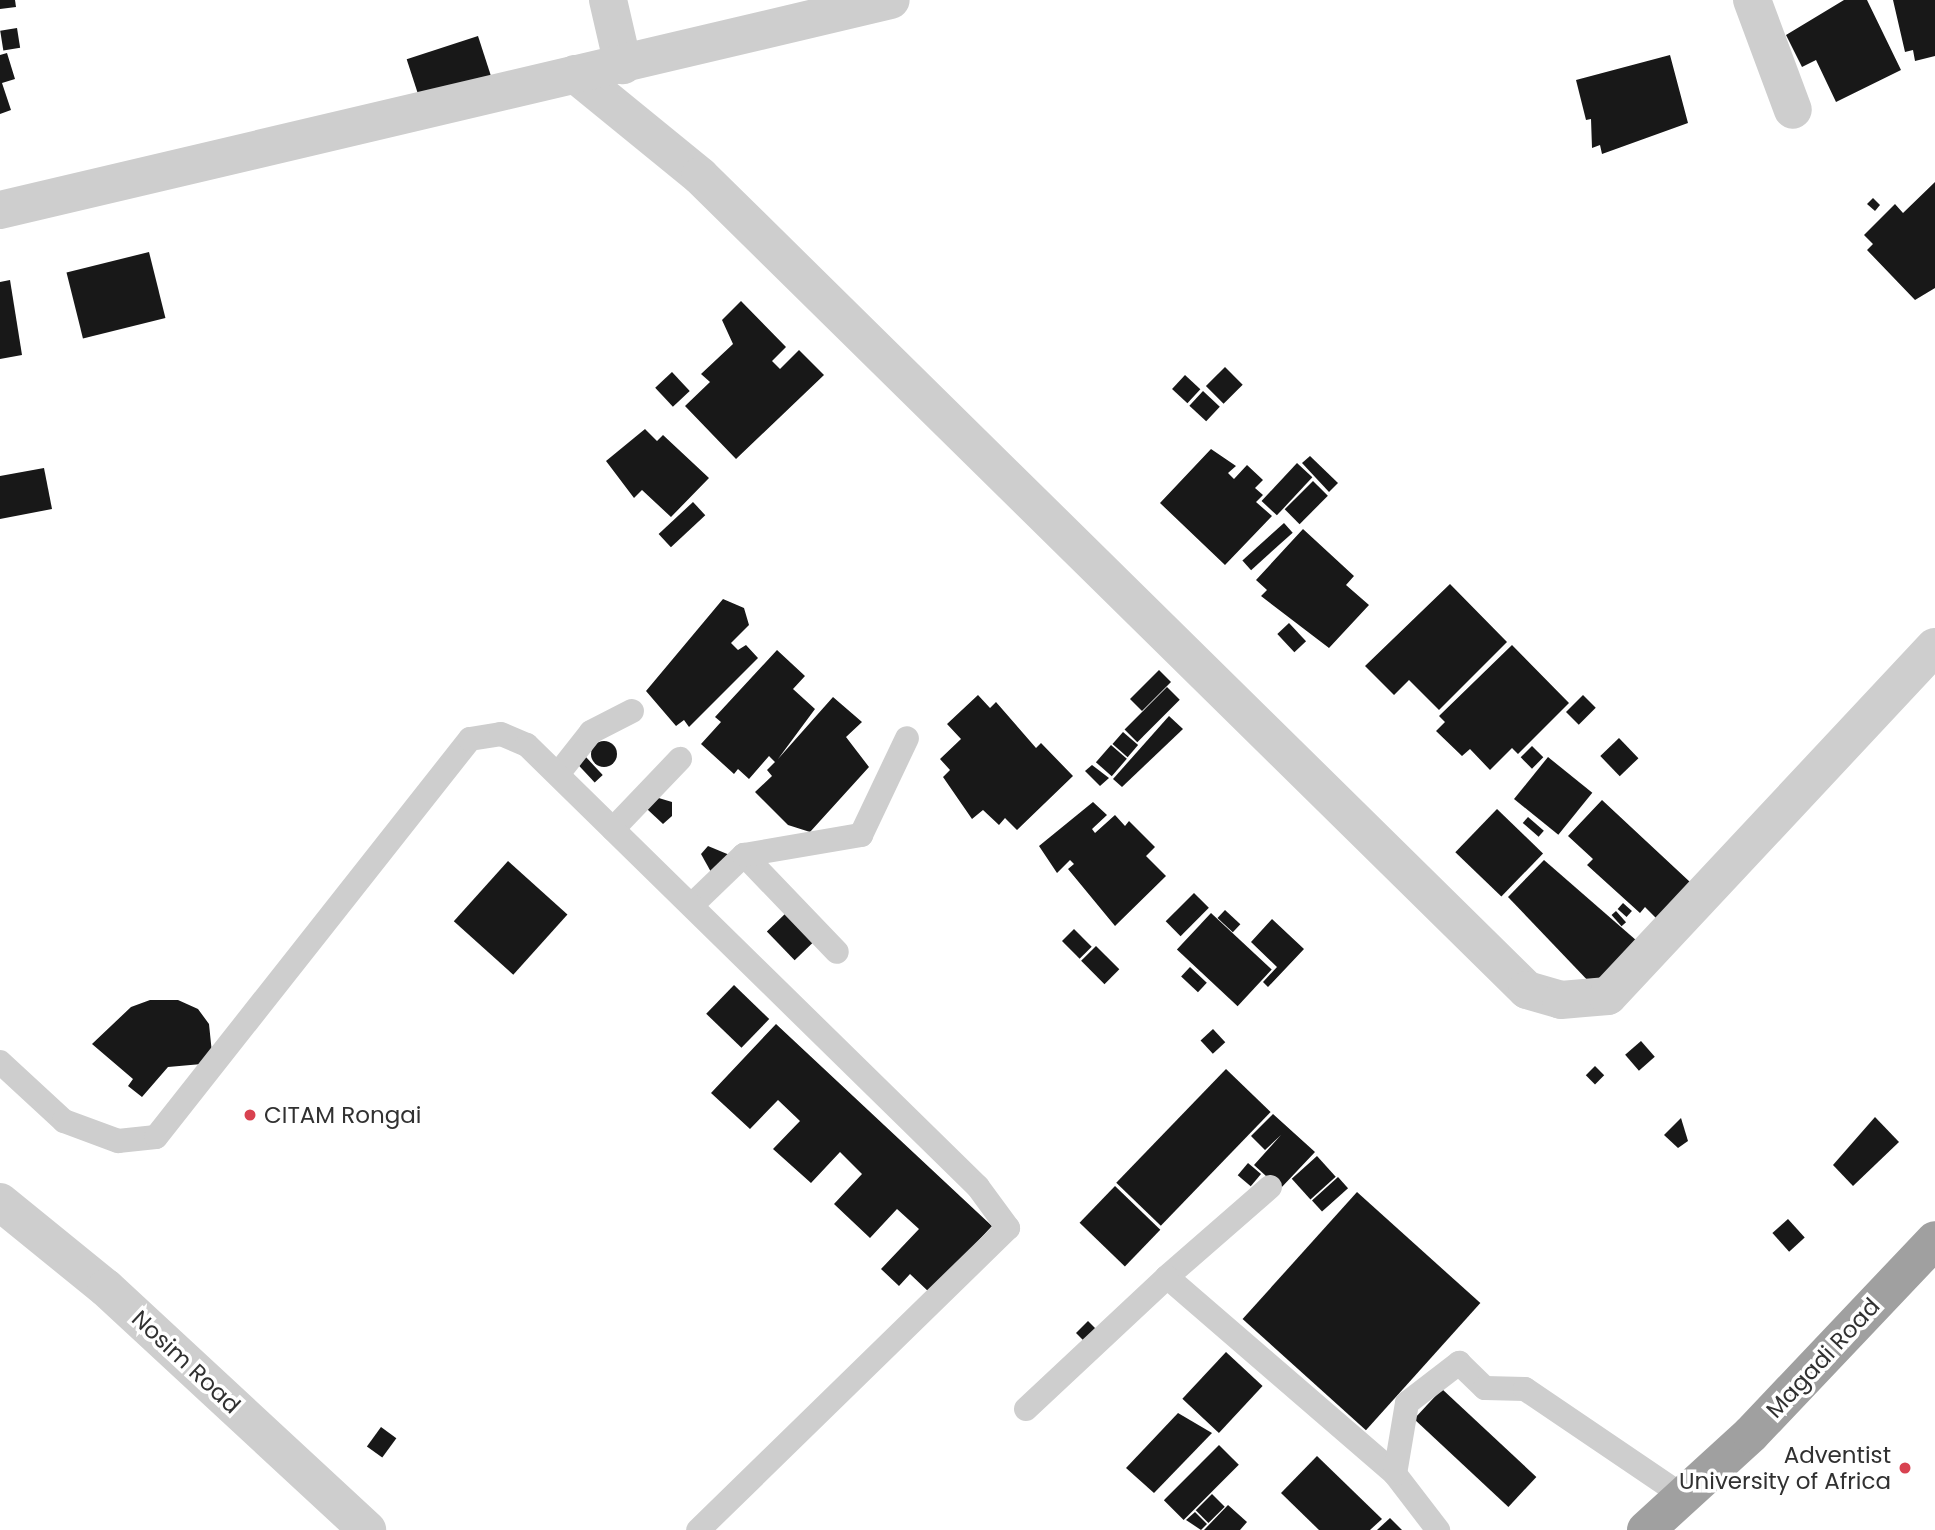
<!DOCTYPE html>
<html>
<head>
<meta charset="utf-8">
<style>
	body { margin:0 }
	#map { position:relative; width:1935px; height:1530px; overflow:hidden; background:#fff; font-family:Poppins,sans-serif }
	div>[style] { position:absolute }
	.building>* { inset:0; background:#181818; transform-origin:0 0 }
	.round { border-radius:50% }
	.service>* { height:24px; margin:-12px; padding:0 12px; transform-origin:12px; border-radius:12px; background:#cecece }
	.minor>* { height:38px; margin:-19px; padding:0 19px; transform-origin:19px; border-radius:19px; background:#cecece }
	.trunk>* { height:38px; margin:-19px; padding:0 19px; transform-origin:19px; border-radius:19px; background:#a0a0a0 }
	.dots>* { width:19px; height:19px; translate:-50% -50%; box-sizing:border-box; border:4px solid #fff; border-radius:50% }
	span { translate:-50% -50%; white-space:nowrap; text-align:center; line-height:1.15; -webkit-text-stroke:7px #fff; paint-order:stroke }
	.poi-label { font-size:23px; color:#313131 }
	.left { translate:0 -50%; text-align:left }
	.right { translate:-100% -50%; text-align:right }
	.street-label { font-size:23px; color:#313131 }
</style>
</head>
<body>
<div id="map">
	<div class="building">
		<div style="clip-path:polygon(0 0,15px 0,16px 7px,0 9px)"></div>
		<div style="clip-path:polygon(1844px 0,1867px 0,1901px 70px,1836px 102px,1816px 60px,1802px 67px,1786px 35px)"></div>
		<div style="clip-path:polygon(1893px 0,1935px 0,1935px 56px,1915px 61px,1913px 50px,1905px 52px)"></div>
		<div style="left:17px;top:28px;width:20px;height:17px;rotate:81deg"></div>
		<div style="left:478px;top:36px;width:42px;height:75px;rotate:72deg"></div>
		<div style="clip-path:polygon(7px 53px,15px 79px,2px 83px,11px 110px,0 114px,0 55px)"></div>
		<div style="clip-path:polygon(1670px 55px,1688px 123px,1602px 154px,1600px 145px,1592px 148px,1591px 119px,1586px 120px,1576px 80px)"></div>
		<div style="clip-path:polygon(1935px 182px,1935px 288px,1915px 300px,1867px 250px,1873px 244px,1864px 235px,1895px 204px,1903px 213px)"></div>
		<div style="clip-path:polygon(1873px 198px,1880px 205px,1875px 211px,1867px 204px)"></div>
		<div style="left:149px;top:252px;width:68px;height:85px;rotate:76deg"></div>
		<div style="clip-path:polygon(10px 280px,22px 355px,0 359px,0 282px)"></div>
		<div style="clip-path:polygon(741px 301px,786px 347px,772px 361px,780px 369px,799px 350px,824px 375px,736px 459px,685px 406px,710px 382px,701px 374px,733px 344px,722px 320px)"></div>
		<div style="left:1225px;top:367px;width:25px;height:27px;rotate:45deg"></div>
		<div style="left:672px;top:372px;width:26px;height:23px;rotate:47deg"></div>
		<div style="left:1185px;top:375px;width:21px;height:19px;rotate:43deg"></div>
		<div style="left:1203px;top:391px;width:23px;height:20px;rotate:43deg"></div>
		<div style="clip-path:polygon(645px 429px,657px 441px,663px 435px,709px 478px,671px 517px,642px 490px,634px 498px,606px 461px)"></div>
		<div style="clip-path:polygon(1211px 449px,1236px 466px,1228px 473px,1234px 479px,1247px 465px,1263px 480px,1255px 488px,1263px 495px,1256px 502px,1272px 516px,1225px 565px,1160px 503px)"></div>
		<div style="clip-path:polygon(1310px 456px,1338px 483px,1329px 492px,1302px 463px)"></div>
		<div style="left:1297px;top:463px;width:21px;height:52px;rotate:43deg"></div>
		<div style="clip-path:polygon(44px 468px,52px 509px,0 519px,0 476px)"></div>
		<div style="left:1313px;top:481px;width:21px;height:40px;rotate:45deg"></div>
		<div style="left:693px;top:502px;width:18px;height:47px;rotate:47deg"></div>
		<div style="left:1284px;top:523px;width:13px;height:56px;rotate:48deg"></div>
		<div style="clip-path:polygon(1303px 529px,1354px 576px,1346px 585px,1369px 605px,1329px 648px,1261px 596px,1267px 590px,1256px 580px)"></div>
		<div style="clip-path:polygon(1450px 584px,1507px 642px,1439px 710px,1409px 680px,1394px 695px,1365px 666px)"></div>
		<div style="clip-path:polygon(723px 599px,744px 608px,749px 625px,731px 643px,738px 650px,746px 645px,758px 658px,689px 727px,684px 720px,676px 726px,646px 691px)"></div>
		<div style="left:1289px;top:623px;width:25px;height:16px;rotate:47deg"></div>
		<div style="clip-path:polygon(1512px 645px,1569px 703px,1518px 754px,1512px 748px,1490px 770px,1470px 749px,1462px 756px,1436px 731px,1445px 722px,1439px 716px)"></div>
		<div style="clip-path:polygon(777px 650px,805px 676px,793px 689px,815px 709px,778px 759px,833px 697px,862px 722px,846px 737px,869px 767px,810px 832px,788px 825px,755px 792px,772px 776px,767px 770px,775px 762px,769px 756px,749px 779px,738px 769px,734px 774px,701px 744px,721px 722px,715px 717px)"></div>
		<div style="left:1159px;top:670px;width:17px;height:41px;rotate:45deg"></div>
		<div style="left:1167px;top:687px;width:18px;height:60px;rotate:45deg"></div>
		<div style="clip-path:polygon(978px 695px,990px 708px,996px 702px,1036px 748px,1041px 743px,1073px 776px,1017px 830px,1005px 818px,999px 825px,983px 810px,972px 819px,943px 777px,950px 770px,940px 759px,961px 739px,947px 724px)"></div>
		<div style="left:1583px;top:695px;width:18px;height:24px;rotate:45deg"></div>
		<div style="clip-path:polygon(1169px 716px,1183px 729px,1122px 787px,1113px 779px)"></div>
		<div style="left:1123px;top:732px;width:20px;height:16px;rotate:41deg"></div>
		<div style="left:1619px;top:738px;width:28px;height:26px;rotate:46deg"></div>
		<div class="round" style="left:591px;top:741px;width:26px;height:26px"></div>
		<div style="left:1111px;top:745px;width:21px;height:23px;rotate:41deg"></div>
		<div style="left:1532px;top:746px;width:16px;height:16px;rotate:45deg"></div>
		<div style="left:585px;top:756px;width:26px;height:11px;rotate:47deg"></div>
		<div style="left:1548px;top:757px;width:57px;height:54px;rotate:39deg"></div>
		<div style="clip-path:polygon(1092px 765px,1109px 778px,1100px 786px,1085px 771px)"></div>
		<div style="clip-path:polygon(652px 796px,672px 802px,672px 816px,663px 824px,647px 809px)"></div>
		<div style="clip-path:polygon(1602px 800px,1690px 882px,1657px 919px,1645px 907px,1640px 913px,1587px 865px,1593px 859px,1568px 836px)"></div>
		<div style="clip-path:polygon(1093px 802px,1107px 815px,1092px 829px,1095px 833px,1115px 815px,1125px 826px,1129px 821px,1155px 847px,1146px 856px,1166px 876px,1115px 926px,1068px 869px,1074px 864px,1070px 860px,1057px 873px,1039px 846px)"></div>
		<div style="left:1497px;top:809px;width:64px;height:60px;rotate:44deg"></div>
		<div style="left:1528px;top:817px;width:21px;height:8px;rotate:41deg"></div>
		<div style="clip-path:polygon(708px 846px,732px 856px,711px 872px,701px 854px)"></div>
		<div style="clip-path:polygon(1544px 860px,1637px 941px,1593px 986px,1508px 897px)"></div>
		<div style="left:508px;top:861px;width:80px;height:81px;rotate:42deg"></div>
		<div style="left:1194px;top:893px;width:21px;height:40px;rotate:45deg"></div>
		<div style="left:1623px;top:903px;width:12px;height:8px;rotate:42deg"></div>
		<div style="left:1225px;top:910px;width:21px;height:11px;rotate:43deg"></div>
		<div style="left:1616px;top:911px;width:15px;height:6px;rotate:48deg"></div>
		<div style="left:787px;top:912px;width:40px;height:28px;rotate:46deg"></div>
		<div style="left:1211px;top:913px;width:83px;height:50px;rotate:43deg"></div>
		<div style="clip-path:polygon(1272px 919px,1304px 949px,1268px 987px,1263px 982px,1277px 967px,1251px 942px)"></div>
		<div style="left:1074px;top:929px;width:25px;height:17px;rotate:45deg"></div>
		<div style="left:1096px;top:946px;width:33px;height:21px;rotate:45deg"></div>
		<div style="left:1190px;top:967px;width:23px;height:13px;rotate:43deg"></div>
		<div style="left:734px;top:985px;width:49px;height:40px;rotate:44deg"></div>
		<div style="clip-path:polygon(150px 1000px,178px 1000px,198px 1009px,209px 1024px,213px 1063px,168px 1067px,142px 1097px,128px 1086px,133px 1079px,92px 1044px,131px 1007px)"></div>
		<div style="clip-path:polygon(776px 1024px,992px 1226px,930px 1293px,910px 1274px,899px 1286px,881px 1269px,919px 1229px,897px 1209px,870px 1238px,834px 1204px,862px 1174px,840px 1152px,811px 1183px,773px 1149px,800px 1121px,778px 1100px,750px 1129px,711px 1093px)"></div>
		<div style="left:1213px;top:1029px;width:18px;height:17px;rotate:47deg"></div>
		<div style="left:1641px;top:1041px;width:21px;height:21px;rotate:49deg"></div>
		<div style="left:1595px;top:1066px;width:13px;height:13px;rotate:45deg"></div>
		<div style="left:1226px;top:1069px;width:62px;height:158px;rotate:44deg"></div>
		<div style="clip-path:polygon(1273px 1114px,1315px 1152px,1280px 1189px,1254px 1165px,1281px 1135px,1265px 1150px,1251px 1136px)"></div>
		<div style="clip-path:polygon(1875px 1117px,1899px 1142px,1853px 1186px,1833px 1165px)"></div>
		<div style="clip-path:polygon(1681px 1118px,1688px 1141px,1678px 1148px,1664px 1135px)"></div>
		<div style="left:1317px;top:1156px;width:28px;height:34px;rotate:48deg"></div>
		<div style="left:1248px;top:1163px;width:17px;height:16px;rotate:40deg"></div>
		<div style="left:1338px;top:1177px;width:15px;height:35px;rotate:48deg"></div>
		<div style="left:1115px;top:1186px;width:63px;height:51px;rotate:44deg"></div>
		<div style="left:1357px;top:1192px;width:166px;height:171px;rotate:42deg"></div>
		<div style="left:1788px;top:1219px;width:25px;height:21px;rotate:48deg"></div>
		<div style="left:1088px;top:1321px;width:18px;height:17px;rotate:45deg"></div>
		<div style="left:1226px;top:1352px;width:50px;height:64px;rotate:43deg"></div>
		<div style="left:1442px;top:1389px;width:129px;height:41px;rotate:43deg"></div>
		<div style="clip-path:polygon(1178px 1413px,1212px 1433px,1154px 1493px,1126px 1468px)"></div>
		<div style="left:381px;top:1427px;width:19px;height:24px;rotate:36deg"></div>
		<div style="left:1219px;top:1445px;width:28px;height:78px;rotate:45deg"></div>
		<div style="clip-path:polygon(1317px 1456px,1382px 1519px,1370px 1530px,1319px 1530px,1281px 1493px)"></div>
		<div style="left:1212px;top:1494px;width:18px;height:23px;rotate:45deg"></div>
		<div style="clip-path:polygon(1228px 1505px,1247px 1522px,1240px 1530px,1204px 1530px)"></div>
		<div style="clip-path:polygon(1195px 1512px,1207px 1524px,1201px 1530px,1186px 1520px)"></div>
		<div style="clip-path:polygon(1390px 1518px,1402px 1530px,1377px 1530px)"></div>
	</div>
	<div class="service">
		<div style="left:558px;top:774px;width:53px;rotate:-51.8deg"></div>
		<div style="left:591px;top:732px;width:46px;rotate:-27.1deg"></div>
		<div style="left:613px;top:829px;width:97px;rotate:-46.3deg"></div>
		<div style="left:744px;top:855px;width:134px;rotate:46.2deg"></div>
		<div style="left:693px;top:904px;width:71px;rotate:-43.9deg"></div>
		<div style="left:744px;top:855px;width:119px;rotate:-9.7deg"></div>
		<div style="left:861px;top:835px;width:107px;rotate:-64.6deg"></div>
		<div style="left:0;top:1062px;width:87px;rotate:42.7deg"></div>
		<div style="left:64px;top:1121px;width:58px;rotate:20.3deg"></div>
		<div style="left:118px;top:1141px;width:38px;rotate:-6deg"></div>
		<div style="left:156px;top:1137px;width:507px;rotate:-51.73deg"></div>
		<div style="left:470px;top:739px;width:31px;rotate:-9deg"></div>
		<div style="left:501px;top:734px;width:28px;rotate:23deg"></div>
		<div style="left:527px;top:745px;width:631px;rotate:44.42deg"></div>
		<div style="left:978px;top:1187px;width:51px;rotate:53.8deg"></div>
		<div style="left:1008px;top:1228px;width:433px;rotate:135.7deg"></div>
		<div style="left:1270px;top:1187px;width:137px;rotate:138.9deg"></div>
		<div style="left:1167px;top:1277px;width:301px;rotate:40.8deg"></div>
		<div style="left:1395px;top:1474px;width:71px;rotate:52.5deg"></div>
		<div style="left:1026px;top:1409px;width:193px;rotate:-43.1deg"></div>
		<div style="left:1395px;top:1474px;width:72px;rotate:-80.4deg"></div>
		<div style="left:1407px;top:1403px;width:66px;rotate:-37.6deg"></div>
		<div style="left:1459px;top:1363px;width:36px;rotate:44deg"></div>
		<div style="left:1485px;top:1388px;width:40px;rotate:1.4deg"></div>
		<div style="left:1525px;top:1389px;width:187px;rotate:34.1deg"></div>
	</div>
	<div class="minor">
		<div style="left:608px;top:0;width:67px;rotate:77deg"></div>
		<div style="left:1752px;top:0;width:117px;rotate:69.6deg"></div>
		<div style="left:575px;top:74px;width:161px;rotate:39.2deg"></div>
		<div style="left:700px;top:176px;width:1160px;rotate:44.55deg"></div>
		<div style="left:1527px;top:990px;width:35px;rotate:16deg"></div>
		<div style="left:1561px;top:1000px;width:47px;rotate:-4.9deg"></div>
		<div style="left:1608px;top:996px;width:478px;rotate:-46.9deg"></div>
		<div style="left:0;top:210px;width:915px;rotate:-13.26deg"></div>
		<div style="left:0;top:1202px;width:136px;rotate:39.1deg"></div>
		<div style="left:106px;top:1288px;width:356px;rotate:42.8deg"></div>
	</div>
	<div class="trunk">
		<div style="left:1646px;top:1530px;width:142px;rotate:-42.4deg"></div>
		<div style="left:1751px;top:1434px;width:267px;rotate:-46.5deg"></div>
	</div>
	<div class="dots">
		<div style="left:250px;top:1115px;background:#d84250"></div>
		<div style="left:1905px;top:1468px;background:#d84250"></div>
	</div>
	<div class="poi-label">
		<span class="left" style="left:264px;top:1115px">CITAM Rongai</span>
		<span class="right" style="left:1891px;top:1468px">Adventist<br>University of Africa</span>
	</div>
	<div class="street-label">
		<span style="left:1823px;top:1358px;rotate:-47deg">Magadi Road</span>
		<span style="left:186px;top:1362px;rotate:43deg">Nosim Road</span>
	</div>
</div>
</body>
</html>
